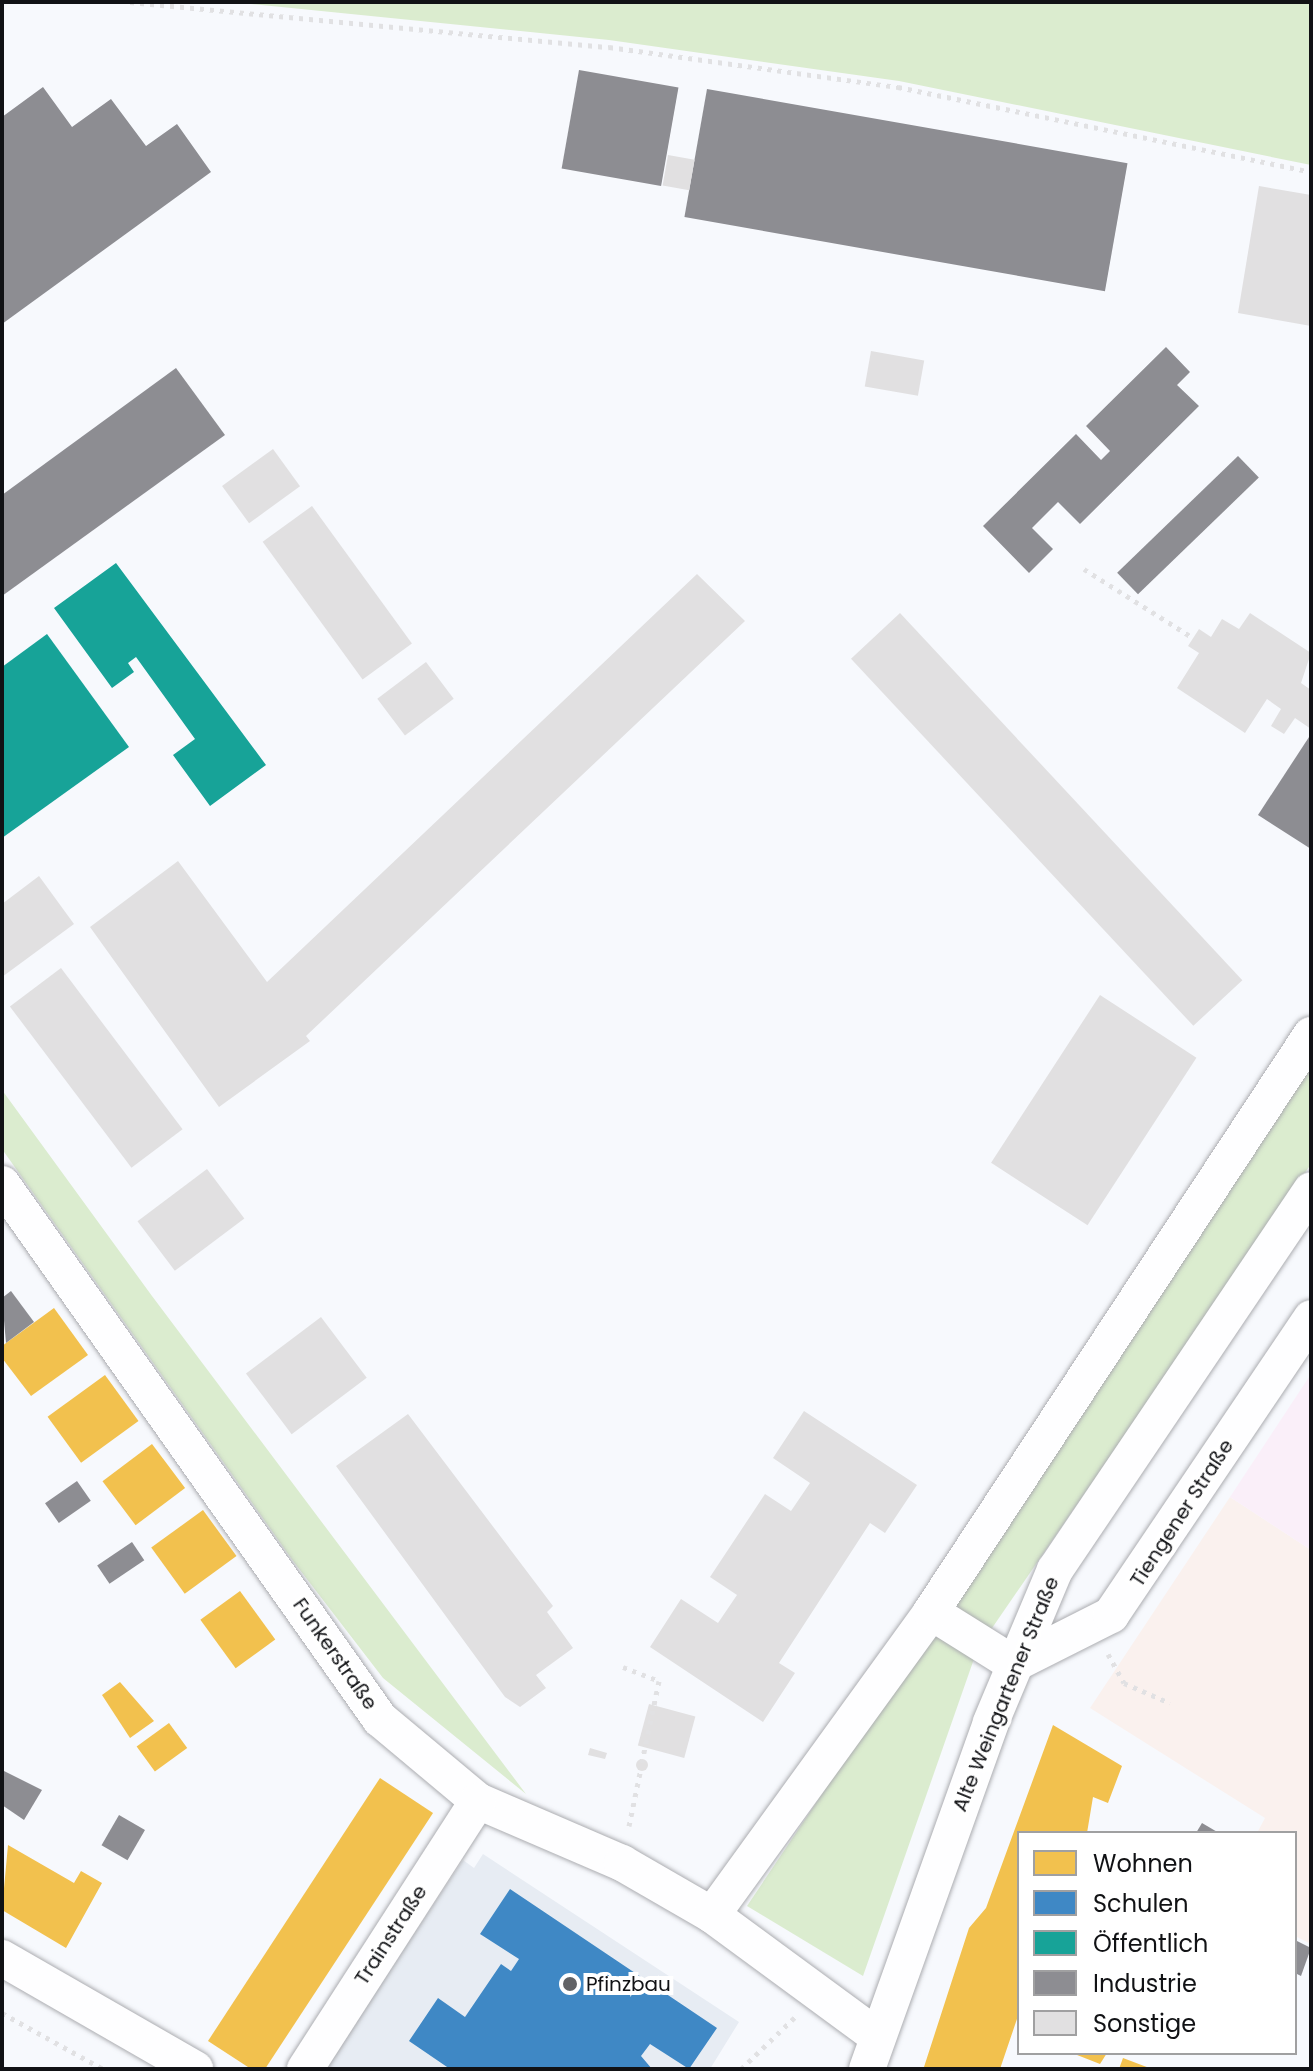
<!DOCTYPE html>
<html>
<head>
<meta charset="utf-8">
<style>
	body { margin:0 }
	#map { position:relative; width:1313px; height:2071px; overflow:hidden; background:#f7f9fd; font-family:Poppins,sans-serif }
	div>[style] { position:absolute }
	.commercial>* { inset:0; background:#faf1ee }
	.industrial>* { inset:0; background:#faeff9 }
	.built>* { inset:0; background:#e7ecf3 }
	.green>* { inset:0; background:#dbeccf }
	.homes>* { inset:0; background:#f2c14e; transform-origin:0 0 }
	.schools>* { inset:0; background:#3f88c5 }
	.public>* { inset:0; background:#17a398 }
	.industry>* { inset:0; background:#8d8d92; transform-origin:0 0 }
	.building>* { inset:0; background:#e1e0e1; transform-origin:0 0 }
	.round { border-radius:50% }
	.path>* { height:5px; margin-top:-2.5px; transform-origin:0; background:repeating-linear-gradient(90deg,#e1e1e3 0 4px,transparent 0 10px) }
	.roads { filter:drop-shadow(0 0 2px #acadb1) drop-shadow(0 0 2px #acadb1) }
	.minor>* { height:36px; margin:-18px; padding:0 18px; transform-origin:18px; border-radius:18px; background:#fefeff }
	.dots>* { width:22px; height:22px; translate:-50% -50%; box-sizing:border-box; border:4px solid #fff; border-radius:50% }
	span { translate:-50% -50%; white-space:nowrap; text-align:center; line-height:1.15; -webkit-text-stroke:8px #fff; paint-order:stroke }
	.street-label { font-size:20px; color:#111215 }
	.poi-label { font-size:20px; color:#111215 }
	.left { translate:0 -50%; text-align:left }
	.frame { position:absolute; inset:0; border:4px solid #111215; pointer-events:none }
	.legend { position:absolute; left:1017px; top:1831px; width:280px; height:224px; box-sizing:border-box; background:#fff; border:2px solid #a0a0a1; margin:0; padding:10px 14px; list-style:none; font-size:24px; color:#111215 }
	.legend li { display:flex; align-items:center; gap:16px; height:40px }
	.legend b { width:40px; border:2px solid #a0a0a1 }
</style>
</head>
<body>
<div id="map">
	<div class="commercial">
		<div style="clip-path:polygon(1230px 1497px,1311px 1550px,1311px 1944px,1295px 1936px,1295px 1833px,1257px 1833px,1265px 1818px,1090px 1708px)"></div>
	</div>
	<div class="industrial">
		<div style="clip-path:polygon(1311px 1374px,1311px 1550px,1230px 1497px)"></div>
	</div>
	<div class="built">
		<div style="clip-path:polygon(483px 1854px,739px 2022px,710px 2069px,324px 2069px,463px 1860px,474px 1868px)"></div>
	</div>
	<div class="green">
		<div style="clip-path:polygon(231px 2px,1311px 2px,1311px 165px,899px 81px,609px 40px)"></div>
		<div style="clip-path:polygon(1311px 1058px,1311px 1164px,990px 1631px,953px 1608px)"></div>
		<div style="clip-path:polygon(2px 1090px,152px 1296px,526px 1794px,383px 1678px,293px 1561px,2px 1149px)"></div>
		<div style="clip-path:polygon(934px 1627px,975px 1656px,863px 1976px,747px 1906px)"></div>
	</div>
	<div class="homes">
		<div style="clip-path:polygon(54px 1308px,88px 1355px,31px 1396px,2px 1358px,2px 1346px)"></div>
		<div style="left:105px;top:1375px;width:57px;height:71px;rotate:54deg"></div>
		<div style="left:152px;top:1444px;width:55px;height:62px;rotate:53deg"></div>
		<div style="left:203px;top:1510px;width:57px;height:64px;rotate:54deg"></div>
		<div style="left:240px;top:1591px;width:60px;height:49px;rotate:54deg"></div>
		<div style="clip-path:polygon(120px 1682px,154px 1721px,130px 1738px,102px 1695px)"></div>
		<div style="left:169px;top:1723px;width:31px;height:40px;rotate:54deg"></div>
		<div style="clip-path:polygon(1053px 1725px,1122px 1766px,1108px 1803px,1093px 1797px,1087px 1833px,1019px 1833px,1019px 2013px,1000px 2069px,924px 2067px,969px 1928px,986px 1908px)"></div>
		<div style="clip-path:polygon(380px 1778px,433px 1813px,265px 2069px,251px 2069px,208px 2041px)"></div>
		<div style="clip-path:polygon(8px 1845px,74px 1883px,81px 1871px,102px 1883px,66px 1948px,2px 1910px)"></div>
		<div style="clip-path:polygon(1072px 2053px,1107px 2053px,1100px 2064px)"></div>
		<div style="clip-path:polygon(1123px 2058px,1152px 2069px,1119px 2069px)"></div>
	</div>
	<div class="schools">
		<div style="clip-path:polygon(510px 1889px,717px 2028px,689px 2069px,650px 2044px,641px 2056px,652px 2069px,450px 2069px,409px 2041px,438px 1998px,465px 2017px,501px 1964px,511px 1971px,519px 1959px,480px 1934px)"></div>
	</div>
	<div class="public">
		<div style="clip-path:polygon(116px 563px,266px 765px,210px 806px,173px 755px,195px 739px,136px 657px,128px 663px,134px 672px,112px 688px,54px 608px)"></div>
		<div style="clip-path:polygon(47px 634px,129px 747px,2px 838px,2px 667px)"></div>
	</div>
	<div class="industry">
		<div style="left:579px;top:70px;width:101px;height:100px;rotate:10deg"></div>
		<div style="clip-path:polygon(43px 87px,72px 127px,111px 99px,146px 146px,177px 124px,211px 172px,2px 324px,2px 117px)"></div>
		<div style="left:707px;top:89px;width:427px;height:130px;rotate:10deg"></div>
		<div style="clip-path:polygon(1166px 347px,1190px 372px,1177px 385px,1199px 406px,1080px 524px,1058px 502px,1032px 528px,1053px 549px,1029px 573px,983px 526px,1076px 434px,1101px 460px,1110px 451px,1086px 426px)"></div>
		<div style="clip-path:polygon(176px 368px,225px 435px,2px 596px,2px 495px)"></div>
		<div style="left:1238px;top:456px;width:30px;height:168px;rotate:46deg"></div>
		<div style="clip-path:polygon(1311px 734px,1311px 849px,1258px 815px)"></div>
		<div style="clip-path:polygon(11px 1291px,34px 1322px,6px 1343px,2px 1298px)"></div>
		<div style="left:77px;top:1481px;width:24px;height:39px;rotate:55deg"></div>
		<div style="left:132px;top:1542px;width:22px;height:42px;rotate:56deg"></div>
		<div style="clip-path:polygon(2px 1770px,42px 1790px,24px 1820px,2px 1805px)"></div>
		<div style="left:119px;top:1815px;width:30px;height:35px;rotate:30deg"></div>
		<div style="clip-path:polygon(1202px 1823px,1219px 1833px,1196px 1833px)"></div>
		<div style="clip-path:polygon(1295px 1940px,1311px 1948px,1301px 1976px,1295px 1973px)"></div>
	</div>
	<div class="building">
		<div style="left:668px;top:155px;width:27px;height:31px;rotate:10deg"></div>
		<div style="clip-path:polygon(1259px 186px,1311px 195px,1311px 326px,1238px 313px)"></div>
		<div style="left:871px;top:351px;width:54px;height:36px;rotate:10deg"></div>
		<div style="left:273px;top:449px;width:46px;height:63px;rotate:54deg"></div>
		<div style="left:312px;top:506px;width:170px;height:61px;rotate:54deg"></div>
		<div style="clip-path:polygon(697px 574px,745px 621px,306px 1036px,310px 1041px,219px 1107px,90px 927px,178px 861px,267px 982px)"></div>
		<div style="left:900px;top:613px;width:502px;height:67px;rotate:47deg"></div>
		<div style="clip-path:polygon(1250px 613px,1311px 653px,1301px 683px,1311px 690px,1311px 729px,1295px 718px,1284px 734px,1271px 726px,1281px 709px,1267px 699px,1245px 733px,1177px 688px,1199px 653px,1188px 646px,1199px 629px,1211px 637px,1222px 619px,1239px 629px)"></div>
		<div style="left:426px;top:662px;width:46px;height:61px;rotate:53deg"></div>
		<div style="clip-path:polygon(39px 876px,74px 924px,2px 977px,2px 904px)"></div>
		<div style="left:61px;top:968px;width:202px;height:64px;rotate:53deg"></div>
		<div style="left:1100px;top:995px;width:115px;height:200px;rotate:33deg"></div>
		<div style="left:207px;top:1169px;width:62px;height:87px;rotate:53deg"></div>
		<div style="left:321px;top:1317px;width:76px;height:94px;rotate:53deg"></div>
		<div style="clip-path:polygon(804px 1411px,917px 1485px,885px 1533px,870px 1523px,779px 1663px,795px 1673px,763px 1722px,650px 1647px,681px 1599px,718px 1623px,737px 1595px,710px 1577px,765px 1494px,791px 1511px,810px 1483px,773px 1458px)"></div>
		<div style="clip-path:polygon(408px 1414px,553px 1606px,547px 1612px,573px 1648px,536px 1675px,546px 1688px,520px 1707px,505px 1697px,336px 1466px)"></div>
		<div style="left:649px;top:1704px;width:48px;height:43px;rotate:15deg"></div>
		<div style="clip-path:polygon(590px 1748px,607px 1753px,605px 1759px,588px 1755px)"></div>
		<div class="round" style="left:636px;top:1759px;width:12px;height:12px"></div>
	</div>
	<div class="path">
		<div style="left:130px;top:2px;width:481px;rotate:5.4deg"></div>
		<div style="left:609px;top:47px;width:292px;rotate:7.9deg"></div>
		<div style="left:898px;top:87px;width:422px;rotate:11.6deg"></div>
		<div style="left:1084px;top:569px;width:129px;rotate:32.3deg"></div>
		<div style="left:1108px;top:1654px;width:33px;rotate:61deg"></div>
		<div style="left:1124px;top:1683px;width:50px;rotate:23.5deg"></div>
		<div style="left:623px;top:1667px;width:39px;rotate:21deg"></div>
		<div style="left:659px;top:1681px;width:83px;rotate:101.9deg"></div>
		<div style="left:629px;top:1826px;width:59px;rotate:-78.3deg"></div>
		<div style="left:2px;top:2013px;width:115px;rotate:29deg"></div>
		<div style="left:741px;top:2069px;width:75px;rotate:-43.9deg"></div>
	</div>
	<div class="roads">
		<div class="minor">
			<div style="left:2px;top:1184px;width:655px;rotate:54.76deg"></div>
			<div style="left:380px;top:1719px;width:128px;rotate:39.9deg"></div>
			<div style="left:478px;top:1801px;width:157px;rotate:23.3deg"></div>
			<div style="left:622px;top:1863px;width:104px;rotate:30deg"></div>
			<div style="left:712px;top:1915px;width:205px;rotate:36.3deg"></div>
			<div style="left:931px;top:1612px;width:98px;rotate:32.1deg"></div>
			<div style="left:1014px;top:1664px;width:109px;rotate:-26.8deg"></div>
			<div style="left:1111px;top:1615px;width:358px;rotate:-56deg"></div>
			<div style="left:712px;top:1915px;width:374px;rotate:-54.1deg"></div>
			<div style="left:931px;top:1612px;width:691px;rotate:-56.63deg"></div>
			<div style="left:2px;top:1958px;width:223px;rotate:29.9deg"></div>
			<div style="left:305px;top:2069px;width:319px;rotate:-57.2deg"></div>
			<div style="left:867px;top:2069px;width:368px;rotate:-70.3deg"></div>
			<div style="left:991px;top:1722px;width:165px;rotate:-67.2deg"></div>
			<div style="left:1055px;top:1570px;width:458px;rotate:-56deg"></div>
		</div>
	</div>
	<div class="dots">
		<div style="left:570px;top:1984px;background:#626366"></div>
	</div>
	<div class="street-label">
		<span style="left:1182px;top:1513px;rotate:-57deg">Tiengener Straße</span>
		<span style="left:335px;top:1654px;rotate:55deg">Funkerstraße</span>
		<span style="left:1006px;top:1694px;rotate:-68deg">Alte Weingartener Straße</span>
		<span style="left:391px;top:1935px;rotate:-57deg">Trainstraße</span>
	</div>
	<div class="poi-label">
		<span class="left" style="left:586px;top:1984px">Pfinzbau</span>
	</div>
	<div class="frame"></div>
	<ul class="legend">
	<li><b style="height:22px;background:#f2c14e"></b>Wohnen</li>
	<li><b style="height:22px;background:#3f88c5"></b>Schulen</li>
	<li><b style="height:22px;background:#17a398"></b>Öffentlich</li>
	<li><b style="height:22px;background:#8d8d92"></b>Industrie</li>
	<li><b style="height:22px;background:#e1e0e1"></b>Sonstige</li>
	</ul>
</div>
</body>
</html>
